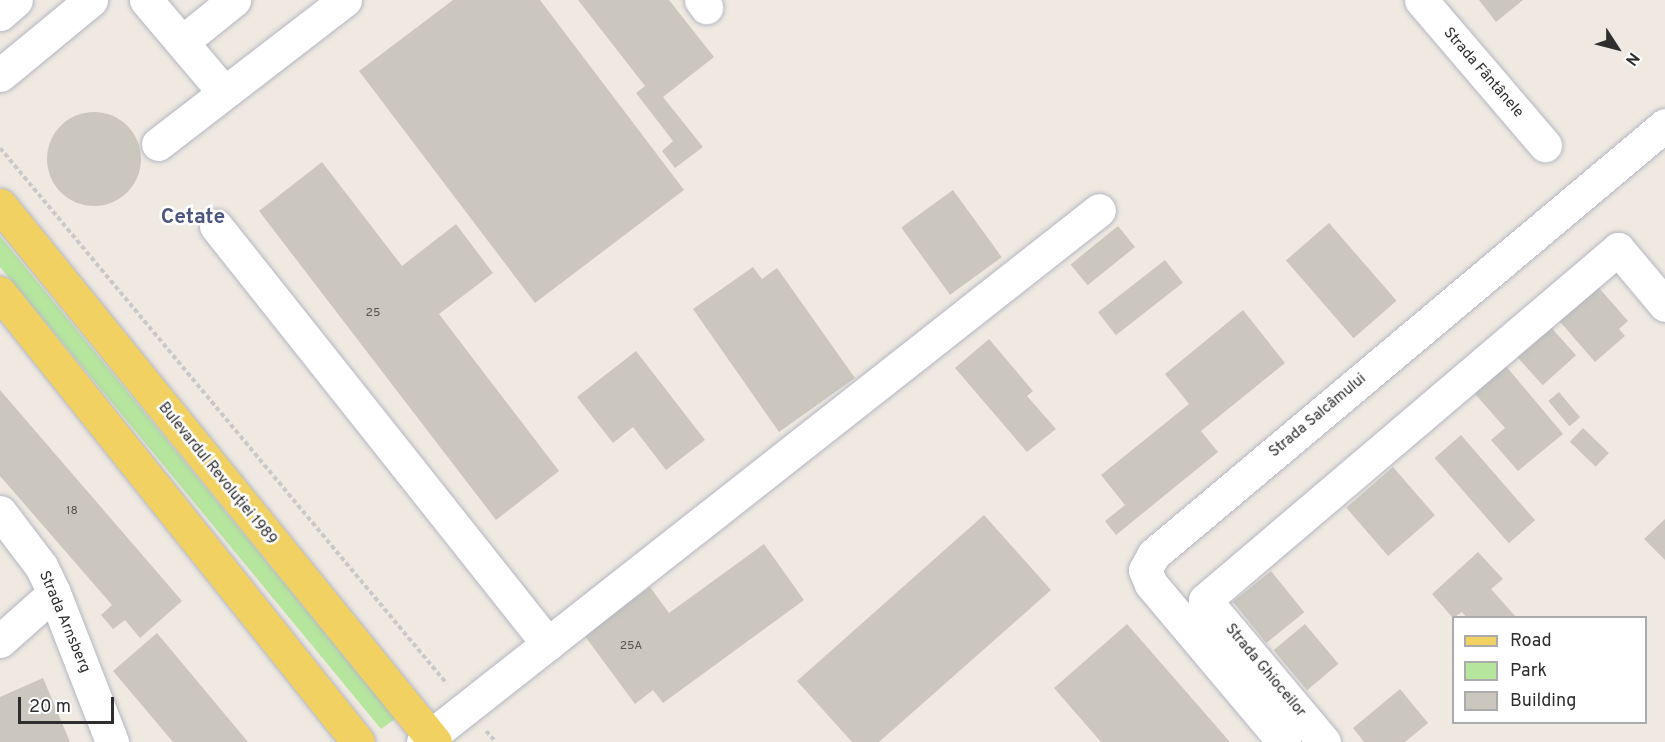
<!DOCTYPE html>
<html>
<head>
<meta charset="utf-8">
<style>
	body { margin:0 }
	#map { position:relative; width:1665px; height:742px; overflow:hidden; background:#efe9e1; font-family:Overpass,sans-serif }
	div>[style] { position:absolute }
	.green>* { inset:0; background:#b6e59e }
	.building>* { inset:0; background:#cbc7bf; transform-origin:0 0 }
	.round { border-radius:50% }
	.path>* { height:4px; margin-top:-2px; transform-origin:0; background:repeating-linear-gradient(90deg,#c9c9c9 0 4.5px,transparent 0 7.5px) }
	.roads { filter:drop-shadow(0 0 2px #b4b7c1) drop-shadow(0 0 2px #b4b7c1) }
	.minor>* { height:33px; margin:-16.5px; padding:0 16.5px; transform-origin:16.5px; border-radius:16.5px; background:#fff }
	.major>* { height:33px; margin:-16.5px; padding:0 16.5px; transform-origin:16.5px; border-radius:16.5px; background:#f2d163 }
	span { translate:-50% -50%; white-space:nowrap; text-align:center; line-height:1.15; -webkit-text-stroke:5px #fff; paint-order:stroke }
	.number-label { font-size:12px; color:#555452 }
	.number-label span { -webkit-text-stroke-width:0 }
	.street-label { font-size:15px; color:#2e2e2e }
	.district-label { font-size:21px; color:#4d5680; font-weight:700 }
	.legend { position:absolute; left:1452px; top:616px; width:195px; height:108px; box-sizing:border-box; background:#fff; border:2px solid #ababab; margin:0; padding:8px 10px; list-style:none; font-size:18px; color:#2e2e2e }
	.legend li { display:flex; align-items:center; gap:12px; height:30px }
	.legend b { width:30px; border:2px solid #ababab }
	.north { position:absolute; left:1587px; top:18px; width:60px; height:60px; -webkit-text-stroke:4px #fff; paint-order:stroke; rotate:126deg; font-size:16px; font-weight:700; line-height:24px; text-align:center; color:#2e2e2e }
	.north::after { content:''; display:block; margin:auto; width:21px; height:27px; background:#2e2e2e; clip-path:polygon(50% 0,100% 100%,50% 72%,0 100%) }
	.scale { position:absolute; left:18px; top:697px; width:96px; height:27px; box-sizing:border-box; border:3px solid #2e2e2e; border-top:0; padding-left:8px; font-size:18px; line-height:21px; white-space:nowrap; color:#2e2e2e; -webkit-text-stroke:4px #fff; paint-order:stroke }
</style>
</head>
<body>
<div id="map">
	<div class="green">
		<div style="clip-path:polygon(0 236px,395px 719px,381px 729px,0 267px)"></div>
	</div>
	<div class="building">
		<div style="clip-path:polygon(453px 0,540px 0,684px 190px,535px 303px,359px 71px)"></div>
		<div style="clip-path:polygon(578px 0,669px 0,714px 57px,663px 97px,703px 147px,675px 168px,662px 151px,673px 141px,636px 93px,645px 86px)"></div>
		<div style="clip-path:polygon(1479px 0,1523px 0,1496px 22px)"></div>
		<div class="round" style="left:47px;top:112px;width:94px;height:94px"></div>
		<div style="clip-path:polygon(322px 162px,402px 266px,456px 224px,493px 273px,439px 314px,559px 471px,496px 520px,259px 211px)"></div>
		<div style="left:953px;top:190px;width:83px;height:64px;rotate:54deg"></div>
		<div style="left:1329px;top:223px;width:103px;height:57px;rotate:49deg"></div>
		<div style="left:1118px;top:226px;width:27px;height:61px;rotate:51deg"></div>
		<div style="left:1165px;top:260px;width:29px;height:85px;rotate:52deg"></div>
		<div style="clip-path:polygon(753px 267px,762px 279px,777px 268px,855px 378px,779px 432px,693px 309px)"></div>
		<div style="clip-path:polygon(1593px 281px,1628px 321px,1619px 329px,1625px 336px,1595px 362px,1555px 316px)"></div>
		<div style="clip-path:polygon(1243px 310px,1285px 363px,1201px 431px,1218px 452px,1116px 535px,1105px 521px,1125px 505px,1101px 475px,1189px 404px,1165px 374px)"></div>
		<div style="left:1548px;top:324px;width:42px;height:45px;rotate:48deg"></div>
		<div style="clip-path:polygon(989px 339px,1033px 391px,1027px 396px,1056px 429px,1027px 452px,955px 368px)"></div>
		<div style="clip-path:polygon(636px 351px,705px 440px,666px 470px,633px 427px,613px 443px,577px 397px)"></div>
		<div style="clip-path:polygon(1500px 359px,1563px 434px,1518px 471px,1491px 440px,1505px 428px,1468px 386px)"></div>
		<div style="clip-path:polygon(0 390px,182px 601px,140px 638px,125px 620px,113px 629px,101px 615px,112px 605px,0 476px)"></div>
		<div style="left:1559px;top:392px;width:33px;height:14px;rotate:50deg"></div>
		<div style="left:1583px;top:428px;width:36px;height:19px;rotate:44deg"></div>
		<div style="left:1461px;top:435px;width:113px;height:35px;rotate:49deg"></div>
		<div style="left:1393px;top:467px;width:64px;height:62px;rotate:49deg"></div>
		<div style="clip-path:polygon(984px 515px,1051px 590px,879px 742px,852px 742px,797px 681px)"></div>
		<div style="clip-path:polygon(1665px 519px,1665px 560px,1644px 539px)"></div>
		<div style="clip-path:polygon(764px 544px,804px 600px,663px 703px,653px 690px,635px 704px,584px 635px,650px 587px,669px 613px)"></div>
		<div style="clip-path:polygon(1478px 552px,1503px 579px,1491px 589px,1517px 618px,1467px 618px,1462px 612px,1453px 618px,1432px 594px)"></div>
		<div style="left:1271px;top:571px;width:53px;height:49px;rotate:51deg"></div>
		<div style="clip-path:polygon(1127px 624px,1230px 742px,1101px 742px,1054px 688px)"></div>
		<div style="left:1305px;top:624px;width:52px;height:41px;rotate:50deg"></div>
		<div style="clip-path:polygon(157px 633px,248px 742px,173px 742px,113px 671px)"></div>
		<div style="clip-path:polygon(43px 678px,70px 742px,0 742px,0 697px)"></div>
		<div style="clip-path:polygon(1400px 689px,1428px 723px,1405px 742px,1364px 742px,1353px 728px)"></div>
	</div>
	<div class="path">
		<div style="left:0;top:148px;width:698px;rotate:50.17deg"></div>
		<div style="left:486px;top:731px;width:15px;rotate:48deg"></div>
	</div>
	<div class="roads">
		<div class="minor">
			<div style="left:146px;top:0;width:118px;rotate:49.8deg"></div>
			<div style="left:701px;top:0;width:9px;rotate:54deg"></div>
			<div style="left:1421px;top:0;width:191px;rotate:49.5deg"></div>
			<div style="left:0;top:14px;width:21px;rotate:-41deg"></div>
			<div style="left:182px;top:42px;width:67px;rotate:-38.9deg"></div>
			<div style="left:0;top:75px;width:118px;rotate:-39.5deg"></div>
			<div style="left:158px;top:144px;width:236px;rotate:-37.6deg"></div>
			<div style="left:216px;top:226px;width:534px;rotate:51.54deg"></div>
			<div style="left:0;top:512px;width:68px;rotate:52.8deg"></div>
			<div style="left:41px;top:566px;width:30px;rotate:64deg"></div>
			<div style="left:54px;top:593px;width:160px;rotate:68.7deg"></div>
			<div style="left:0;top:641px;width:72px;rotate:-41.6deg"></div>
			<div style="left:423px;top:742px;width:860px;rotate:-38.2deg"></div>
			<div style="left:1284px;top:742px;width:207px;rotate:-130.1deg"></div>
			<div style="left:1151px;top:584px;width:15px;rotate:-113deg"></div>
			<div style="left:1145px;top:570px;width:18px;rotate:-61deg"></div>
			<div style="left:1154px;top:554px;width:667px;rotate:-40.01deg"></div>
			<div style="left:1324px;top:742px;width:185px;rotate:-130deg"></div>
			<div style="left:1205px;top:600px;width:542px;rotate:-40.36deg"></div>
			<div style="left:1618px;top:249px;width:73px;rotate:50deg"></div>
		</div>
		<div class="major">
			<div style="left:0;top:205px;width:691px;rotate:50.99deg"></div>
			<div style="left:0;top:293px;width:574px;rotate:51.43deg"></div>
		</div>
	</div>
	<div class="number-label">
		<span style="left:373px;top:314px">25</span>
		<span style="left:72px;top:512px">18</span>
		<span style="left:631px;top:647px">25A</span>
	</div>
	<div class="street-label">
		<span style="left:1483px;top:73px;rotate:49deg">Strada Fântânele</span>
		<span style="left:1318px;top:416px;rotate:-40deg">Strada Salcâmului</span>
		<span style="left:217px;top:474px;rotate:51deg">Bulevardul Revoluției 1989</span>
		<span style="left:64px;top:622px;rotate:67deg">Strada Arnsberg</span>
		<span style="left:1265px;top:671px;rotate:50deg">Strada Ghioceilor</span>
	</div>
	<div class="district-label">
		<span style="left:193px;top:218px">Cetate</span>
	</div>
	<ul class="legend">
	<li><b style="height:8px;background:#f2d163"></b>Road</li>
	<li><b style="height:16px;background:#b6e59e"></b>Park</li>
	<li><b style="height:16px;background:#cbc7bf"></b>Building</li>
	</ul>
	<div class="north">N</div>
	<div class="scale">20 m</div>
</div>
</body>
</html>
